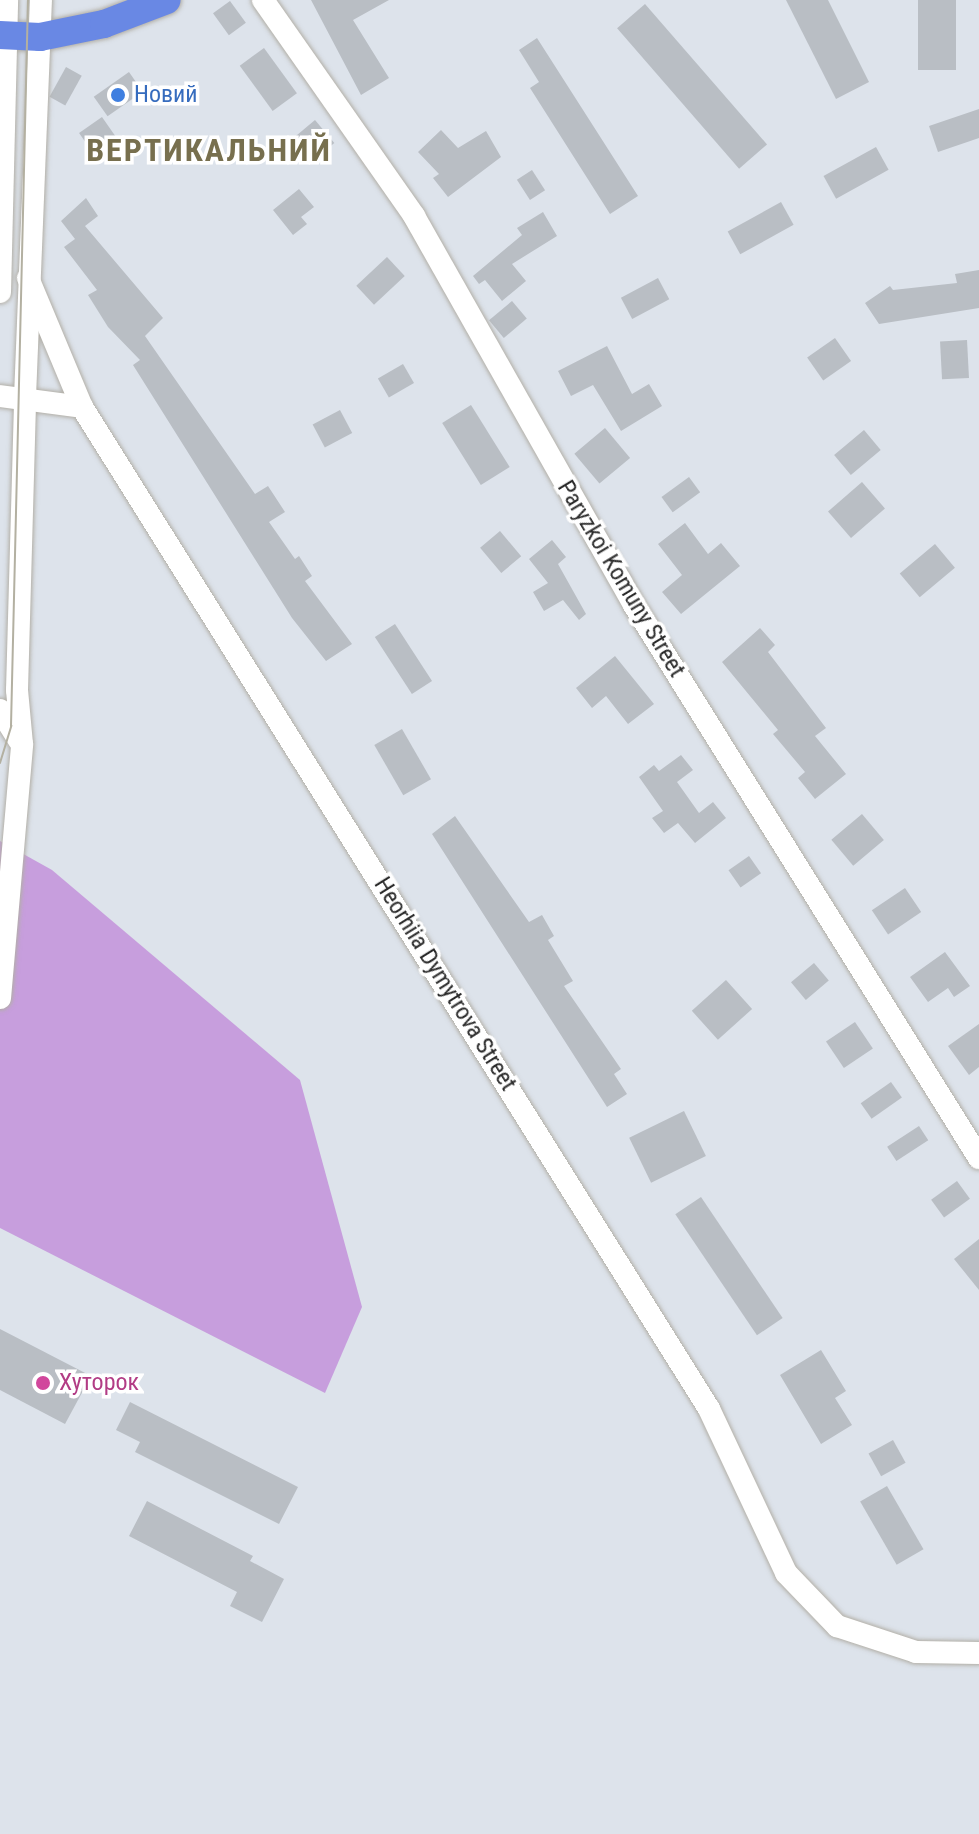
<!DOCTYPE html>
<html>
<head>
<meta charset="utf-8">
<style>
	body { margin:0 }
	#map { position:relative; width:979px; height:1834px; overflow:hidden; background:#dde3eb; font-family:"Roboto Condensed",sans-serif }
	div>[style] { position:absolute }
	.green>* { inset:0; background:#c79edd }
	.building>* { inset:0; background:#b9bec4; transform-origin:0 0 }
	.roads { filter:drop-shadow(0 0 2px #b2afa7) drop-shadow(0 0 2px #b2afa7) }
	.minor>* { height:22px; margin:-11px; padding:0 11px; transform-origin:11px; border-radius:11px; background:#fff }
	.major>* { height:28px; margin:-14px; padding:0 14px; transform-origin:14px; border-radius:14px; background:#6988e4 }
	.tram>* { height:2px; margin:-1px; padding:0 1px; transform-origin:1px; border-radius:1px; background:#b3b0a1 }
	.dots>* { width:22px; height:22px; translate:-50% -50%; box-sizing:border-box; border:4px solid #fff; border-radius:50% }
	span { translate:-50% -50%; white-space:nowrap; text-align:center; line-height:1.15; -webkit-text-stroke:7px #fff; paint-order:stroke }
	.shop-label { font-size:24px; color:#366cbe }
	.left { translate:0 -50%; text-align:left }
	.street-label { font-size:24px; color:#2a2a2a }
	.hotel-label { font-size:24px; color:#b23c85 }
	.district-label { font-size:32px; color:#776f4e; font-weight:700; letter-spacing:2px }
</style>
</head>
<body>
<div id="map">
	<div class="green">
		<div style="clip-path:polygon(0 841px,52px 870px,300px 1080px,362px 1307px,325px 1393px,0 1228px)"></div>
	</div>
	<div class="building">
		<div style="clip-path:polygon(311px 0,389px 0,353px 20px,389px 78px,361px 95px)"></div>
		<div style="clip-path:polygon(786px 0,828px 0,869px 82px,836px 99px)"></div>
		<div style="left:918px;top:0;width:38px;height:70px"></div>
		<div style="left:230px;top:1px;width:27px;height:21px;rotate:54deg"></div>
		<div style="left:645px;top:4px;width:186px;height:37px;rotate:49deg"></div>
		<div style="clip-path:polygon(537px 38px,638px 196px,610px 214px,530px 88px,539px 82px,519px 50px)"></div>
		<div style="left:264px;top:48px;width:56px;height:30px;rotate:54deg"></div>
		<div style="left:66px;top:67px;width:18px;height:34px;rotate:29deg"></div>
		<div style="left:129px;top:72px;width:24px;height:43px;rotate:55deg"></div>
		<div style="clip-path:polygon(979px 109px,979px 138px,938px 152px,929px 126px)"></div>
		<div style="left:102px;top:117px;width:28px;height:28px;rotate:55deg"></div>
		<div style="left:315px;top:120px;width:30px;height:30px;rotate:50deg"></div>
		<div style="clip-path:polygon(441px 130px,458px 148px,486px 131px,501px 157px,448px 197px,433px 178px,439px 174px,418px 152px)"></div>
		<div style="left:876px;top:147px;width:26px;height:60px;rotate:61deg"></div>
		<div style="left:532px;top:170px;width:24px;height:18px;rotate:57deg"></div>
		<div style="clip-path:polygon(299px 189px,314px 207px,301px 217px,307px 224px,293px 235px,273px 210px)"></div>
		<div style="clip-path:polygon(86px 198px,98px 216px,85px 226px,163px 318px,145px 336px,255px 494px,268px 486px,285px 512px,269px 522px,295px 559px,299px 556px,312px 576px,305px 581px,352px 644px,326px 661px,292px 618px,133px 365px,140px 360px,108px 327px,88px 295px,97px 290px,64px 247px,75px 239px,61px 221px)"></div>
		<div style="left:781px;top:202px;width:26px;height:61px;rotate:61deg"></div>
		<div style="clip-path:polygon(543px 212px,557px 236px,512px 264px,526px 281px,502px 301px,485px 280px,479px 284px,473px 276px,522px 235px,517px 228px)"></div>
		<div style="left:387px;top:257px;width:26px;height:42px;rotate:47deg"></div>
		<div style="clip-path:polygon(979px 270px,979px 308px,879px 324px,865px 303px,890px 286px,893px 290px,957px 283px,955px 274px)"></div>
		<div style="left:658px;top:278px;width:24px;height:42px;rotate:62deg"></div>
		<div style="left:512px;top:301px;width:23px;height:30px;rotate:50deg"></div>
		<div style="left:835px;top:338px;width:28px;height:34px;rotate:55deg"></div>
		<div style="left:967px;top:340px;width:38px;height:27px;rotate:87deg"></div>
		<div style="clip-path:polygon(607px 346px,632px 394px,649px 384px,662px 406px,621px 431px,593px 385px,571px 396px,558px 371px)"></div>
		<div style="left:403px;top:364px;width:22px;height:29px;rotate:60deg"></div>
		<div style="left:471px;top:405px;width:73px;height:34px;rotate:58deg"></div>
		<div style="left:340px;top:410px;width:26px;height:31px;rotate:62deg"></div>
		<div style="left:605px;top:428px;width:39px;height:40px;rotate:50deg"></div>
		<div style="left:864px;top:430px;width:26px;height:39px;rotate:50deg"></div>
		<div style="left:689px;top:477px;width:19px;height:34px;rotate:54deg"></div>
		<div style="left:862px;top:482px;width:35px;height:45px;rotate:49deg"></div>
		<div style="clip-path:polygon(685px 523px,708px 554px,721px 543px,740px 566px,681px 614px,662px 592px,682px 575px,658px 544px)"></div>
		<div style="left:500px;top:531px;width:33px;height:26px;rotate:50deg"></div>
		<div style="clip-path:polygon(552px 540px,566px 557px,558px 564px,586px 614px,579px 620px,563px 600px,544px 611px,533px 592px,548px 583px,529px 559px)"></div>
		<div style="left:935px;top:544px;width:31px;height:46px;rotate:50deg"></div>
		<div style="left:395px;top:624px;width:68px;height:24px;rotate:57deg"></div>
		<div style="clip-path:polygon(760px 628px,775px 645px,768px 652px,826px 728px,815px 736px,846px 774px,815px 799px,798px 778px,805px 772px,773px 734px,778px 730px,722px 662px)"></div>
		<div style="clip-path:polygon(615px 656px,654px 704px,628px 724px,606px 696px,592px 708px,576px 688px)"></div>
		<div style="left:402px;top:729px;width:58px;height:32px;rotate:60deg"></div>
		<div style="clip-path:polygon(681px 755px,693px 770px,677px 782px,699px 813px,713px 802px,726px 818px,695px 843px,678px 823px,664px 833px,652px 818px,663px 811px,639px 777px,654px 765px,659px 771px)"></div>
		<div style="left:862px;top:814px;width:34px;height:40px;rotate:50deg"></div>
		<div style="clip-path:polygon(455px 816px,529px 922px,542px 915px,554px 936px,548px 940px,573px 981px,564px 986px,621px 1069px,614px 1074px,627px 1094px,607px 1107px,432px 834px)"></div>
		<div style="left:749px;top:856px;width:21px;height:25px;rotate:55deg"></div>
		<div style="left:905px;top:888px;width:29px;height:40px;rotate:56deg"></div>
		<div style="clip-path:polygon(945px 952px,970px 986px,954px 997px,948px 988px,928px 1002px,910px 977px)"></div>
		<div style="left:814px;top:963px;width:23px;height:30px;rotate:50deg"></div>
		<div style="left:726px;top:980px;width:39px;height:46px;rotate:48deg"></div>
		<div style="left:855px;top:1022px;width:32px;height:35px;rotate:56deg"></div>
		<div style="clip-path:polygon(979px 1024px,979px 1067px,969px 1075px,948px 1046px)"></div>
		<div style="left:891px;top:1082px;width:19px;height:37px;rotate:55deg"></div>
		<div style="left:684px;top:1111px;width:50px;height:61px;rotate:64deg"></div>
		<div style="left:919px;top:1126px;width:17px;height:38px;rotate:57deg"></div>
		<div style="left:957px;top:1181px;width:22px;height:32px;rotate:54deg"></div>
		<div style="left:701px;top:1197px;width:146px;height:31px;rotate:56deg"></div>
		<div style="clip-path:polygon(979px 1239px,979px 1290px,954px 1259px)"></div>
		<div style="clip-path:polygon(0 1329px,91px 1376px,65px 1424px,0 1390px)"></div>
		<div style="clip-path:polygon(821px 1350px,846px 1391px,835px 1398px,852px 1425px,821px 1444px,780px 1375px)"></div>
		<div style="clip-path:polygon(130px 1402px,298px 1487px,279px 1524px,135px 1452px,140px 1442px,116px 1430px)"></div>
		<div style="left:893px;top:1440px;width:26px;height:28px;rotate:61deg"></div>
		<div style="left:887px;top:1486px;width:73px;height:31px;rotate:60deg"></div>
		<div style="clip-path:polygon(147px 1501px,253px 1556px,250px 1561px,284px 1579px,262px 1622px,230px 1606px,237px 1592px,129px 1536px)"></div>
	</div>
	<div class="roads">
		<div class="minor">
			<div style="left:263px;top:0;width:264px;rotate:55deg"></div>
			<div style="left:414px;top:216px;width:447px;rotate:60.5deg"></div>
			<div style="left:634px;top:605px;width:652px;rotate:58.04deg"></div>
			<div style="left:28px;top:278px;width:140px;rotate:67.3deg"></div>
			<div style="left:82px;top:407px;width:1182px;rotate:57.96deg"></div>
			<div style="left:709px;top:1409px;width:181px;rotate:64.8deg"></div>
			<div style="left:786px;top:1573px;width:74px;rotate:46.1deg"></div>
			<div style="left:837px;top:1626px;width:83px;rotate:18.2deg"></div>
			<div style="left:916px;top:1652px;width:63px;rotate:0.9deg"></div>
			<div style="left:0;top:292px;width:292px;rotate:-88.6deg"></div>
			<div style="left:0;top:396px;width:83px;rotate:7.6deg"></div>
			<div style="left:0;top:710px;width:36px;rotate:58deg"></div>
			<div style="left:0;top:998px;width:255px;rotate:-85deg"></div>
			<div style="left:22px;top:744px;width:54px;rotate:-95.3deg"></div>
			<div style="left:17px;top:690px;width:293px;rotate:-88.4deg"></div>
			<div style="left:25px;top:397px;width:397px;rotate:-87.7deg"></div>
		</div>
		<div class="major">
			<div style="left:0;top:35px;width:40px;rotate:2.9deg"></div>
			<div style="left:40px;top:37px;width:65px;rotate:-11.5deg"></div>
			<div style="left:104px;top:24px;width:67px;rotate:-20.9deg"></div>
		</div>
	</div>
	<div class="tram">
		<div style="left:0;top:763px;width:39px;rotate:-73deg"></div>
		<div style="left:11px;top:726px;width:726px;rotate:-88.66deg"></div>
	</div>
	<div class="dots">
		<div style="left:118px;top:95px;background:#3f7fe0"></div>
		<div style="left:43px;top:1383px;background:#d1479c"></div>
	</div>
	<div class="shop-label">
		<span class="left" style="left:134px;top:95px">Новий</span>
	</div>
	<div class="street-label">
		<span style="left:621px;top:579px;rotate:59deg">Paryzkoi Komuny Street</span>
		<span style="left:445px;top:984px;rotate:58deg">Heorhiia Dymytrova Street</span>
	</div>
	<div class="hotel-label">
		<span class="left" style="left:59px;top:1383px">Хуторок</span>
	</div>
	<div class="district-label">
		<span style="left:209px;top:150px">ВЕРТИКАЛЬНИЙ</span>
	</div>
</div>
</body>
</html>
